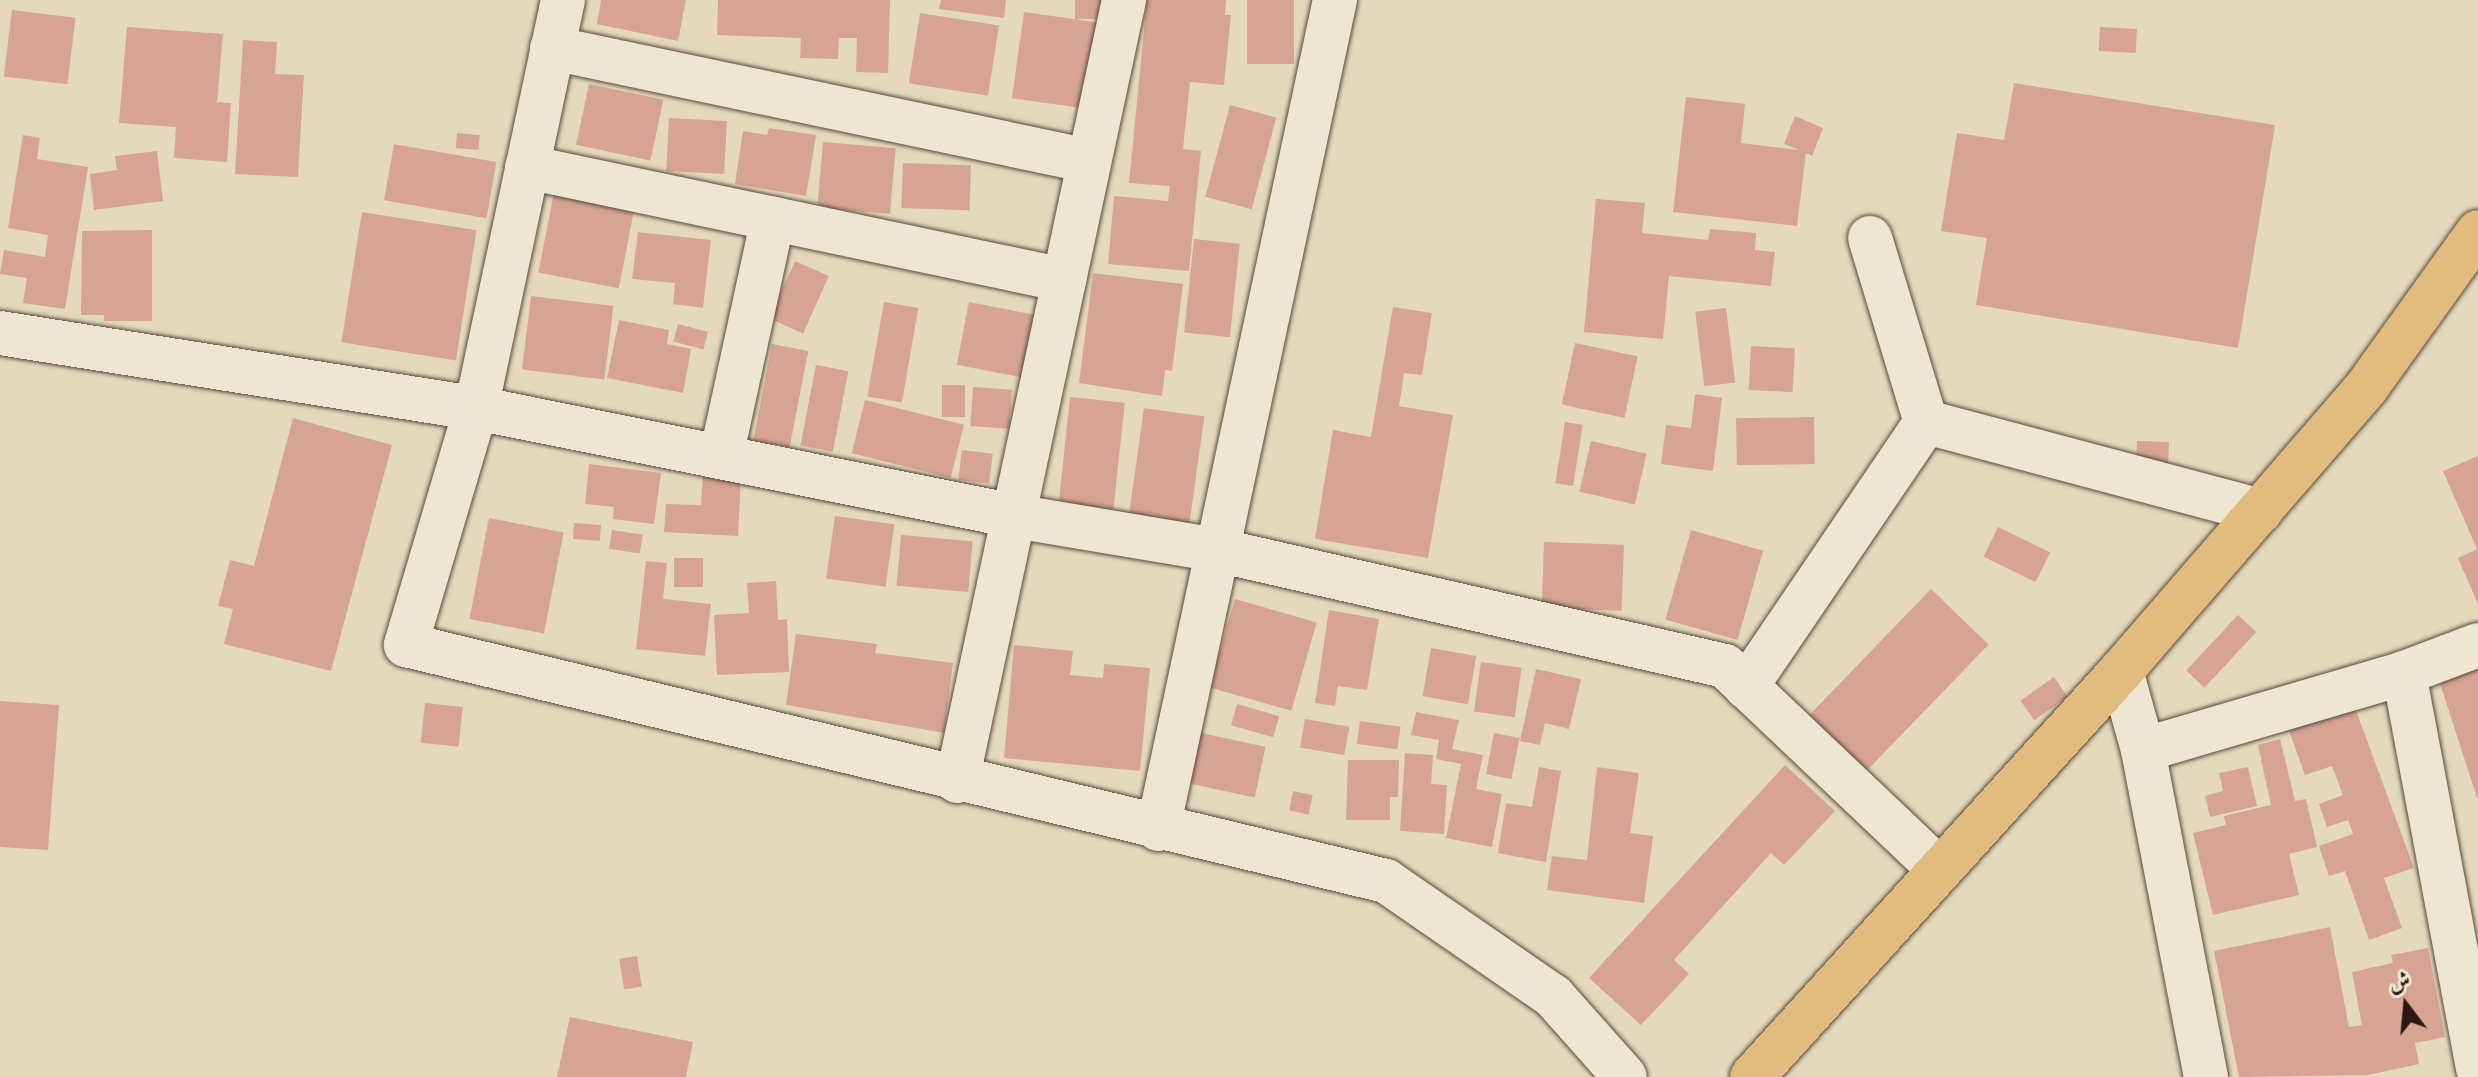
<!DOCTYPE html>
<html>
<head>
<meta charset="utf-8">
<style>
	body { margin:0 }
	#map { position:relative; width:2478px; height:1077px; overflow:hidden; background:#e5d9bc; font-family:"Libre Caslon Text",Amiri,serif }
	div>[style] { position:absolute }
	.building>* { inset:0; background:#d7a494; transform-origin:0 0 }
	.roads { filter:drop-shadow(0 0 2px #58493c) drop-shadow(0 0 2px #58493c) }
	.minor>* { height:44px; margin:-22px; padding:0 22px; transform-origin:22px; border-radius:22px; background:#eee6d3 }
	.major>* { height:44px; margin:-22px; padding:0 22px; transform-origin:22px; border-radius:22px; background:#e2bc7e }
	span { translate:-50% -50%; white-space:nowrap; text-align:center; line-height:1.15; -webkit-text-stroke:7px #eee6d3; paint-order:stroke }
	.north { position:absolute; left:2366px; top:965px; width:80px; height:80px; -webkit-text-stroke:6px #eee6d3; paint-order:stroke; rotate:344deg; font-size:22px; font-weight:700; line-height:32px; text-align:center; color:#291912 }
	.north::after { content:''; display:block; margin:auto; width:28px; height:36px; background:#291912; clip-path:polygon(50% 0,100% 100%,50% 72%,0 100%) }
</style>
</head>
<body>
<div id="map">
	<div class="building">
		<div style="clip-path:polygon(601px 0,686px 0,678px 41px,597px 24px)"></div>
		<div style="clip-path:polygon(718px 0,890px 0,888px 73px,856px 72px,857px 38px,839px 38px,838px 59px,800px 58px,801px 38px,717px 35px)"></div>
		<div style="clip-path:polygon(941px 0,1006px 0,1004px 18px,939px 9px)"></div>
		<div style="left:1075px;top:0;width:37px;height:19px"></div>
		<div style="clip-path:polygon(1147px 0,1226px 0,1225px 15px,1231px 15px,1224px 85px,1190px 82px,1183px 149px,1201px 151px,1189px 271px,1108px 264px,1114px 196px,1168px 201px,1170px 186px,1129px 183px)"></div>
		<div style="left:1247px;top:0;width:47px;height:64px"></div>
		<div style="left:12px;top:10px;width:64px;height:67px;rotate:7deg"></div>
		<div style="left:1024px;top:12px;width:79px;height:87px;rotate:8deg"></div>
		<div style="left:920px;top:13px;width:80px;height:71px;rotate:9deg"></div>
		<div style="clip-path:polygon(127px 27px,223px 34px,217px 102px,231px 103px,227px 162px,174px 158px,176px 127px,119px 123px)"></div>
		<div style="left:2100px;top:27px;width:37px;height:24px;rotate:3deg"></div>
		<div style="clip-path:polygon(243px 40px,277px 42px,275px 74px,304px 75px,298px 177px,235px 174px)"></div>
		<div style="clip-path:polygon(2014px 83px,2275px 125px,2238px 348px,1976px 305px,1987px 238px,1941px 231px,1957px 133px,2004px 140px)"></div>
		<div style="left:589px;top:84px;width:76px;height:62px;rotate:12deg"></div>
		<div style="clip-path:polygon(1686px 97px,1745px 104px,1741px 143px,1799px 150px,1784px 144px,1795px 116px,1823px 128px,1812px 156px,1806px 153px,1797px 226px,1673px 212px)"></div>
		<div style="left:1230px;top:105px;width:48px;height:95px;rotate:15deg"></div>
		<div style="left:669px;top:118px;width:58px;height:53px;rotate:3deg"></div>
		<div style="clip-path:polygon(769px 128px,816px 135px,806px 196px,735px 184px,743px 131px,767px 135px)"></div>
		<div style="left:457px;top:133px;width:23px;height:15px;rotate:5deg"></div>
		<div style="clip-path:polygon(23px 135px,40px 138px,37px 159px,88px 167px,65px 309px,23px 303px,27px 278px,0 274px,4px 250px,45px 257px,48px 235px,8px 228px)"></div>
		<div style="left:823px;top:142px;width:73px;height:66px;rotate:5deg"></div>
		<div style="left:394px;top:144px;width:104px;height:57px;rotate:10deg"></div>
		<div style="clip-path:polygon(157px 151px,163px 201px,94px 210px,90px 174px,117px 170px,115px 156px)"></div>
		<div style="left:903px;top:163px;width:68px;height:45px;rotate:2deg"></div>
		<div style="left:554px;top:192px;width:82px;height:82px;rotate:11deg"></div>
		<div style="clip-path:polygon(1596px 199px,1645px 203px,1642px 233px,1708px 240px,1710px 229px,1756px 233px,1755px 250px,1775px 252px,1771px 286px,1669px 276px,1663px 339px,1584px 332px)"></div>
		<div style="left:362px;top:212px;width:116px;height:132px;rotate:9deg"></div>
		<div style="clip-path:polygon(152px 230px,152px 321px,104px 321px,104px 315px,81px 315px,82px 231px)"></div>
		<div style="clip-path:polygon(638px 232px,711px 240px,703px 308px,673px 304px,675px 283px,632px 279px)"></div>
		<div style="left:1194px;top:239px;width:46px;height:94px;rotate:6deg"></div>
		<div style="left:795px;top:261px;width:37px;height:63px;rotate:24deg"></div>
		<div style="clip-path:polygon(1093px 273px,1183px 284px,1172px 371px,1165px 370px,1162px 396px,1079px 383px)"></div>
		<div style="left:531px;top:296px;width:83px;height:74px;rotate:7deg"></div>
		<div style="left:884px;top:302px;width:35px;height:96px;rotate:10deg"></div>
		<div style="left:969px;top:302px;width:67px;height:64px;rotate:11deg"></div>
		<div style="clip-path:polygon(1393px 307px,1432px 313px,1422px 375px,1404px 373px,1399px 406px,1453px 415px,1428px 558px,1315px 539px,1333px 430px,1371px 437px)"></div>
		<div style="left:1726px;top:308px;width:75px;height:31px;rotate:83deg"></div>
		<div style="clip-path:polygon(619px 320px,669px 330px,667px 344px,691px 349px,683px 393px,607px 378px)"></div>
		<div style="left:678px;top:324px;width:31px;height:18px;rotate:15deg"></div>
		<div style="left:1575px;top:343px;width:64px;height:63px;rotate:12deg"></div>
		<div style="left:772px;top:344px;width:37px;height:98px;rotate:11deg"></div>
		<div style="left:1751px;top:346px;width:44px;height:44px;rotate:3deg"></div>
		<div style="left:816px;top:365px;width:33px;height:82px;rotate:11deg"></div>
		<div style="left:942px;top:385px;width:23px;height:32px"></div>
		<div style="left:973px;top:387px;width:39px;height:39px;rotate:4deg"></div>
		<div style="clip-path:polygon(1695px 394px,1722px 398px,1713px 471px,1661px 464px,1666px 425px,1691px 428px)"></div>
		<div style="left:1070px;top:397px;width:55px;height:107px;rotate:6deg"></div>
		<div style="left:865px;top:400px;width:102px;height:55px;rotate:14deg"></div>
		<div style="left:1144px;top:408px;width:61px;height:112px;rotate:8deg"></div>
		<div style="left:1814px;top:417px;width:47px;height:78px;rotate:89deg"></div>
		<div style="clip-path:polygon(293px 418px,392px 445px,331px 671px,224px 644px,233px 609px,218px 606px,230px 560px,254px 566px)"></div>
		<div style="left:1565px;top:422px;width:18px;height:62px;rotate:9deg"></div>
		<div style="left:1591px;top:441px;width:57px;height:52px;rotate:13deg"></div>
		<div style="left:2137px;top:441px;width:32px;height:31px;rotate:2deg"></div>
		<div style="left:962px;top:450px;width:31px;height:30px;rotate:7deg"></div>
		<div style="clip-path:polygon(2478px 456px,2478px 604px,2458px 558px,2477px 549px,2443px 471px)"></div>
		<div style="clip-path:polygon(589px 464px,661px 473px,654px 524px,613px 519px,614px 507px,585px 504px)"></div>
		<div style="clip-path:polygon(703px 473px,741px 475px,738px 536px,664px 532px,666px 504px,701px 505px)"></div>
		<div style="left:835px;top:516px;width:60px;height:63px;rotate:8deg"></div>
		<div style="left:489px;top:518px;width:76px;height:103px;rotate:11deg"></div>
		<div style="left:574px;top:523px;width:27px;height:16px;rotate:4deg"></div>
		<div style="left:1998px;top:527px;width:58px;height:33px;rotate:26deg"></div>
		<div style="left:612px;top:530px;width:31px;height:19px;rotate:9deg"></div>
		<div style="left:1691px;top:530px;width:75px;height:93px;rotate:16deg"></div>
		<div style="left:901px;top:535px;width:72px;height:51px;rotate:5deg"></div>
		<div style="left:1544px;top:542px;width:80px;height:66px;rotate:2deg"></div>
		<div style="left:703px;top:558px;width:29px;height:29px;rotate:90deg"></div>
		<div style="clip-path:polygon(646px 561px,667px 563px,663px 599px,711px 604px,705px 656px,636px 649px)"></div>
		<div style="clip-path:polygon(776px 581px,778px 620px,787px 619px,789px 672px,717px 675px,714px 615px,749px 613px,747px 583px)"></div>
		<div style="left:1931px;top:589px;width:80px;height:180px;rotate:44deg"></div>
		<div style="left:1235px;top:599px;width:85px;height:92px;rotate:16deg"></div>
		<div style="clip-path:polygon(1329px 610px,1379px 619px,1367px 690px,1338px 686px,1335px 706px,1315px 703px)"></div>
		<div style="left:2238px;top:615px;width:25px;height:76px;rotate:43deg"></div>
		<div style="clip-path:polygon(796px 634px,877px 644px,875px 653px,953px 663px,944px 733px,786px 705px)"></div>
		<div style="clip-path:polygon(1014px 645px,1073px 651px,1070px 675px,1103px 678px,1104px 664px,1150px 668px,1140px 771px,1004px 758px)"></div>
		<div style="left:1431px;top:648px;width:46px;height:49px;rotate:10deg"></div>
		<div style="clip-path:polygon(2478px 661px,2478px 798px,2477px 798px,2437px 674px)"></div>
		<div style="left:1481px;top:662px;width:41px;height:50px;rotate:8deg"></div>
		<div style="clip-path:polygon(1536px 669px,1581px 679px,1569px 729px,1545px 723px,1540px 745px,1520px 741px)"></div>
		<div style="left:2054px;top:677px;width:24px;height:41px;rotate:55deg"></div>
		<div style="clip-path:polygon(0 701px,59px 705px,48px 850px,0 847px)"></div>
		<div style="left:425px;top:703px;width:38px;height:40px;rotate:6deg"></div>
		<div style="left:1237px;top:704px;width:44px;height:22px;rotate:16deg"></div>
		<div style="clip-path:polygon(2354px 705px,2414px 868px,2384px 878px,2402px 928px,2369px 940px,2345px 871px,2329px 876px,2319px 846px,2353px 834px,2348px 820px,2327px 827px,2319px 804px,2343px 795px,2332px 766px,2305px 775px,2288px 728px)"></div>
		<div style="clip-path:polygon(1416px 712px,1459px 720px,1452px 749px,1483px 755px,1476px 789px,1502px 794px,1492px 847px,1446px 838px,1461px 764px,1436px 759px,1439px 740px,1411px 735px)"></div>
		<div style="left:1305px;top:719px;width:45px;height:29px;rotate:10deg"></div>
		<div style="left:1360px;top:721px;width:41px;height:23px;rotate:8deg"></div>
		<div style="left:1201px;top:733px;width:66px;height:52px;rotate:12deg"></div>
		<div style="left:1494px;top:733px;width:26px;height:42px;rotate:11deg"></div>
		<div style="clip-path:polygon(2280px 739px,2295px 801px,2306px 799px,2317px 847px,2289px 854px,2299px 895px,2213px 915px,2193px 833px,2226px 825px,2224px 816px,2271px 805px,2258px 745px)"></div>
		<div style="clip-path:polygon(1405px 753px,1433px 755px,1431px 784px,1447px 785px,1444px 834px,1400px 831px)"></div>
		<div style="clip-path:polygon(1348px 760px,1399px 760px,1398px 797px,1390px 797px,1390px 820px,1346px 820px)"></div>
		<div style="clip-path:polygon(1785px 765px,1835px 811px,1784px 865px,1771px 853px,1674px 960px,1689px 974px,1641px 1025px,1589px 978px)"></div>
		<div style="clip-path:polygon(1539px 767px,1561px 771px,1546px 862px,1498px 853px,1506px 803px,1532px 807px)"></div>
		<div style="clip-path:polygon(1597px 767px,1639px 773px,1630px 833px,1653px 836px,1644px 903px,1547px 890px,1552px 856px,1587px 860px)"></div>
		<div style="clip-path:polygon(2248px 767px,2257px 806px,2210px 817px,2205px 796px,2223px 791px,2219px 773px)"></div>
		<div style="left:1293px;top:791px;width:20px;height:20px;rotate:11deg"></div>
		<div style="clip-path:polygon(2330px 927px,2349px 1027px,2362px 1025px,2352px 972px,2393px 963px,2391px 955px,2428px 948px,2445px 1037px,2415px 1043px,2419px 1064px,2368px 1075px,2239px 1077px,2214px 951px)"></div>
		<div style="left:637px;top:956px;width:31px;height:18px;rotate:81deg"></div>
		<div style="clip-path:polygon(570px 1017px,693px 1042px,686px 1077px,557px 1077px)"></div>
	</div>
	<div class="roads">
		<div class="minor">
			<div style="left:563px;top:0;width:417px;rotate:102deg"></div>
			<div style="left:476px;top:408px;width:247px;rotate:106.5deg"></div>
			<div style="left:406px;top:645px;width:1008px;rotate:13.54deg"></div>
			<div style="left:1386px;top:881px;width:203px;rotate:34.6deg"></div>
			<div style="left:1553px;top:996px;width:108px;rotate:48.4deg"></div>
			<div style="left:552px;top:48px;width:549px;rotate:11.88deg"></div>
			<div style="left:527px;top:167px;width:549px;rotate:11.88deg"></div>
			<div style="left:1870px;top:238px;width:192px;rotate:73.1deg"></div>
			<div style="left:0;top:333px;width:482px;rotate:9deg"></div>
			<div style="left:476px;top:408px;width:549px;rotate:11.35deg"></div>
			<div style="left:1014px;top:516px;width:206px;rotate:9.5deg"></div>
			<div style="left:1217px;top:550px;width:521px;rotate:12.86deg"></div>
			<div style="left:1725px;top:666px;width:294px;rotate:43.5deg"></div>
			<div style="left:721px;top:457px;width:244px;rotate:-77.7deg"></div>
			<div style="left:2121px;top:671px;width:82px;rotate:74.4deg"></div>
			<div style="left:2143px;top:750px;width:333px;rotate:79.1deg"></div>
			<div style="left:2404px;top:673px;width:402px;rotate:79.4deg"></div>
			<div style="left:1746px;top:687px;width:320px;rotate:-55.8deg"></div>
			<div style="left:1926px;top:422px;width:346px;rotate:14.9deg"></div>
			<div style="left:2143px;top:750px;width:272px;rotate:-16.4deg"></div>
			<div style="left:2404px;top:673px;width:79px;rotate:-20.7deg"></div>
			<div style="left:957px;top:781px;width:799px;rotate:-77.93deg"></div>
			<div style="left:1158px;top:829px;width:848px;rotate:-77.95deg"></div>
		</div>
		<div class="major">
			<div style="left:1752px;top:1077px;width:549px;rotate:-47.73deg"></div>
			<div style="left:2121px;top:671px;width:374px;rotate:-49.1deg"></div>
			<div style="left:2366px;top:388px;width:192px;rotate:-54.3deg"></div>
		</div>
	</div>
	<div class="north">ش</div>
</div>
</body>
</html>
